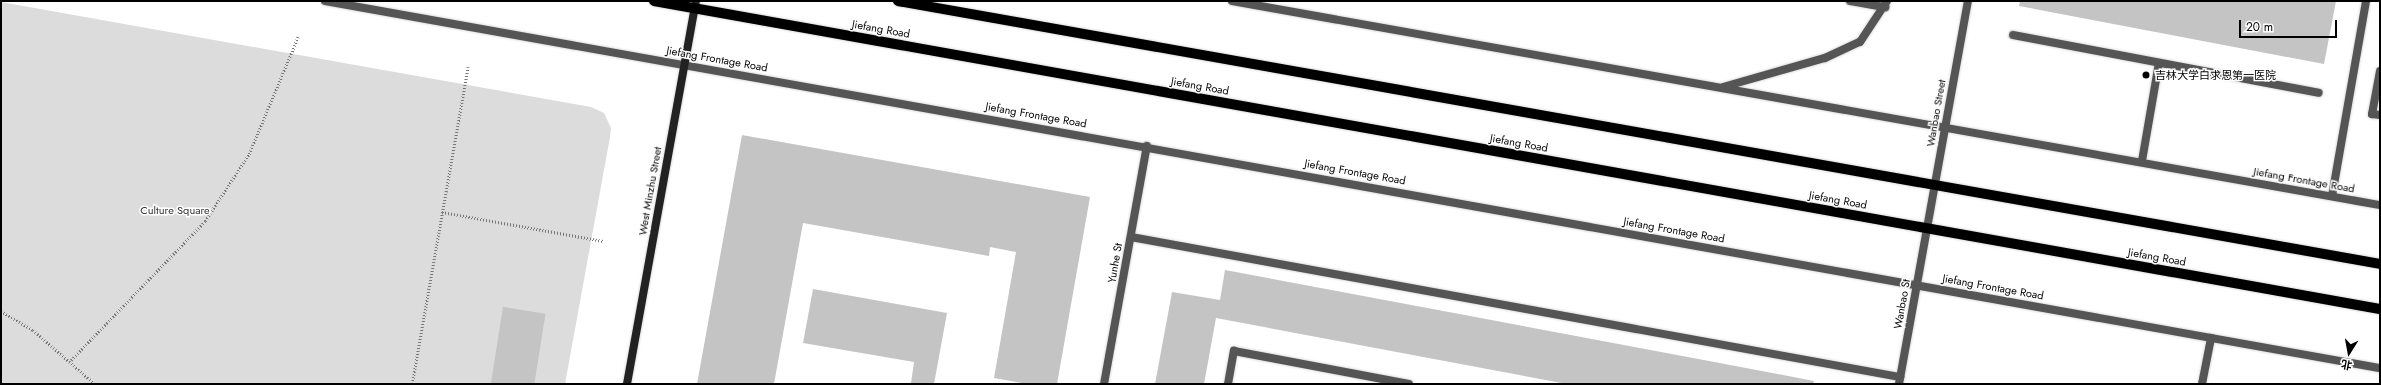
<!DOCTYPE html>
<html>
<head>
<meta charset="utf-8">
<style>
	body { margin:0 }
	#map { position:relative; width:2381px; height:385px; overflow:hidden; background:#fff; font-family:Jost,"Noto Sans SC",sans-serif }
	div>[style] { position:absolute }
	.green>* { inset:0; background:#dcdcdc }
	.building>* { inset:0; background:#c4c4c4; transform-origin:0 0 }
	.path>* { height:2.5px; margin-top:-1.25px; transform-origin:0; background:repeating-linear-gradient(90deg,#777 0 1px,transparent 0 3px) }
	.roads { filter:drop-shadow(0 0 1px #dbdbdb) drop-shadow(0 0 1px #dbdbdb) }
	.service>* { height:8px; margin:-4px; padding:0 4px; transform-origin:4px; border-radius:4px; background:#555 }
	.tertiary>* { height:8px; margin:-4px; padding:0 4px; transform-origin:4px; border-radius:4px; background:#555 }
	.secondary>* { height:8px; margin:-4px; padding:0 4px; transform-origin:4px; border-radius:4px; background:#222 }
	.primary>* { height:10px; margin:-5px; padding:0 5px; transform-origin:5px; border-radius:5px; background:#000 }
	.dots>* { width:11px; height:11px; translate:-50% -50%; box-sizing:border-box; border:2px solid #fff; border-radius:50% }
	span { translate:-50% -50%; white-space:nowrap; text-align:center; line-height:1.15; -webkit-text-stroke:3px #fff; paint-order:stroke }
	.street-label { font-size:11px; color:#000 }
	.poi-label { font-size:11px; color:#000 }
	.left { translate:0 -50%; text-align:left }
	.park-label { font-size:11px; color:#333 }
	.frame { position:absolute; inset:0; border:2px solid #000; pointer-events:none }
	.north { position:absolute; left:2329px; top:333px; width:40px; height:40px; -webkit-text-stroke:3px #fff; paint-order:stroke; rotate:191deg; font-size:11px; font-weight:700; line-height:16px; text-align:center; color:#000 }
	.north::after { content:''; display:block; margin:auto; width:14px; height:18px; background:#000; clip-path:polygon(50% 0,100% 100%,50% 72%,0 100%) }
	.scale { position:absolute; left:2239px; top:20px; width:98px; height:18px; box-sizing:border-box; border:2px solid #000; border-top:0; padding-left:5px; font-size:12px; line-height:14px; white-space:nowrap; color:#000; -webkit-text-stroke:3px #fff; paint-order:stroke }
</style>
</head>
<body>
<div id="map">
	<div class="green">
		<div style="clip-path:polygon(1px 2px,591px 107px,604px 113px,611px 128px,610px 137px,565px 384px,1px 384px)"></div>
	</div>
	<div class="building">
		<div style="clip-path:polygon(2020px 1px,2336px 1px,2324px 64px,2019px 6px)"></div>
		<div style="clip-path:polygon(742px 135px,1090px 197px,1057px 384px,1027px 384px,994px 378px,1016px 252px,990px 247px,989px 256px,803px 223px,774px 384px,697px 384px)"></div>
		<div style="clip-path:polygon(1225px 270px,1725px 364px,1814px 381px,1813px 384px,1567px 384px,1216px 318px,1204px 384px,1155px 384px,1172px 292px,1220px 300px)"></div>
		<div style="clip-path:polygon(813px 289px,947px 313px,934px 384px,911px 383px,914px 362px,803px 343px)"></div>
		<div style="left:503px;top:307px;width:43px;height:78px;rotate:9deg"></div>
	</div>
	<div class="path">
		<div style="left:442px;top:212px;width:164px;rotate:10.2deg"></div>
		<div style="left:1px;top:311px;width:37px;rotate:31deg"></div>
		<div style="left:33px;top:330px;width:82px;rotate:41.1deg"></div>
		<div style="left:71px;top:360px;width:193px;rotate:-46deg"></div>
		<div style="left:205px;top:221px;width:80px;rotate:-56.7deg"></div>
		<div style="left:249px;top:154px;width:127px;rotate:-67.3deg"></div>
		<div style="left:412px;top:384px;width:322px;rotate:-80deg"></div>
	</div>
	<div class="roads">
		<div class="service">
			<div style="left:1850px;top:1px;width:36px;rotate:10deg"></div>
			<div style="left:2013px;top:35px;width:311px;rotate:10.7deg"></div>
			<div style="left:2380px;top:71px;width:44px;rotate:100.5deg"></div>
			<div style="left:2372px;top:114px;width:8px;rotate:7deg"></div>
			<div style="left:1723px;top:87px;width:106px;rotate:-15.9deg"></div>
			<div style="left:1825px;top:58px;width:38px;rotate:-25deg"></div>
			<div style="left:1860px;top:42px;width:49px;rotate:-56.6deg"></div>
			<div style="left:2142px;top:161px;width:99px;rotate:-80.2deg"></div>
			<div style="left:2332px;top:196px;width:198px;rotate:-80.1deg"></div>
			<div style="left:1131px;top:237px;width:782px;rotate:10.32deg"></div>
			<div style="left:1228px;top:384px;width:34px;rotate:-80deg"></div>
			<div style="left:1234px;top:351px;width:178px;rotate:10.7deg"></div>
			<div style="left:2202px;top:384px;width:47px;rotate:-78.9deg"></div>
		</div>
		<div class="tertiary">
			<div style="left:325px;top:1px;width:2088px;rotate:10.13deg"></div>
			<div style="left:1232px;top:1px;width:1166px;rotate:10.08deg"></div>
			<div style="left:1104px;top:384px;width:242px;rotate:-79.8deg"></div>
			<div style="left:1899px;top:384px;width:389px;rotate:-79.8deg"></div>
		</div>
		<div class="secondary">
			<div style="left:627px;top:384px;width:389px;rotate:-79.8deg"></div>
		</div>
		<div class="primary">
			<div style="left:654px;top:1px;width:1753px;rotate:10.12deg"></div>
			<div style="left:898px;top:1px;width:1505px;rotate:10.06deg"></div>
		</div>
	</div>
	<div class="dots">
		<div style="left:2146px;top:75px;background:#000"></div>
	</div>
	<div class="street-label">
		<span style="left:881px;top:29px;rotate:10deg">Jiefang Road</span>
		<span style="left:717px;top:59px;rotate:10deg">Jiefang Frontage Road</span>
		<span style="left:1200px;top:86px;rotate:10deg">Jiefang Road</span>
		<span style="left:1936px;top:113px;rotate:-80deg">Wanbao Street</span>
		<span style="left:1036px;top:115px;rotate:10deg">Jiefang Frontage Road</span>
		<span style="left:1519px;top:143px;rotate:10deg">Jiefang Road</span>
		<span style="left:1355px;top:172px;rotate:10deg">Jiefang Frontage Road</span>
		<span style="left:2304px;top:180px;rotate:10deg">Jiefang Frontage Road</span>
		<span style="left:650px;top:191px;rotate:-80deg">West Minzhu Street</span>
		<span style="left:1838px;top:200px;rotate:10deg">Jiefang Road</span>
		<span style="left:1674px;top:230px;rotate:10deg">Jiefang Frontage Road</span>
		<span style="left:2157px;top:257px;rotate:10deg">Jiefang Road</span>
		<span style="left:1115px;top:263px;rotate:-80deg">Yunhe St</span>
		<span style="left:1993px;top:287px;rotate:10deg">Jiefang Frontage Road</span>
		<span style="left:1902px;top:304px;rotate:-80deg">Wanbao St</span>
	</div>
	<div class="poi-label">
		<span class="left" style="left:2155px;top:75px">吉林大学白求恩第一医院</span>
	</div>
	<div class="park-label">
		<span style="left:175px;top:210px">Culture Square</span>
	</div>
	<div class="frame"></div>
	<div class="north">北</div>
	<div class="scale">20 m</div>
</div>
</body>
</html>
